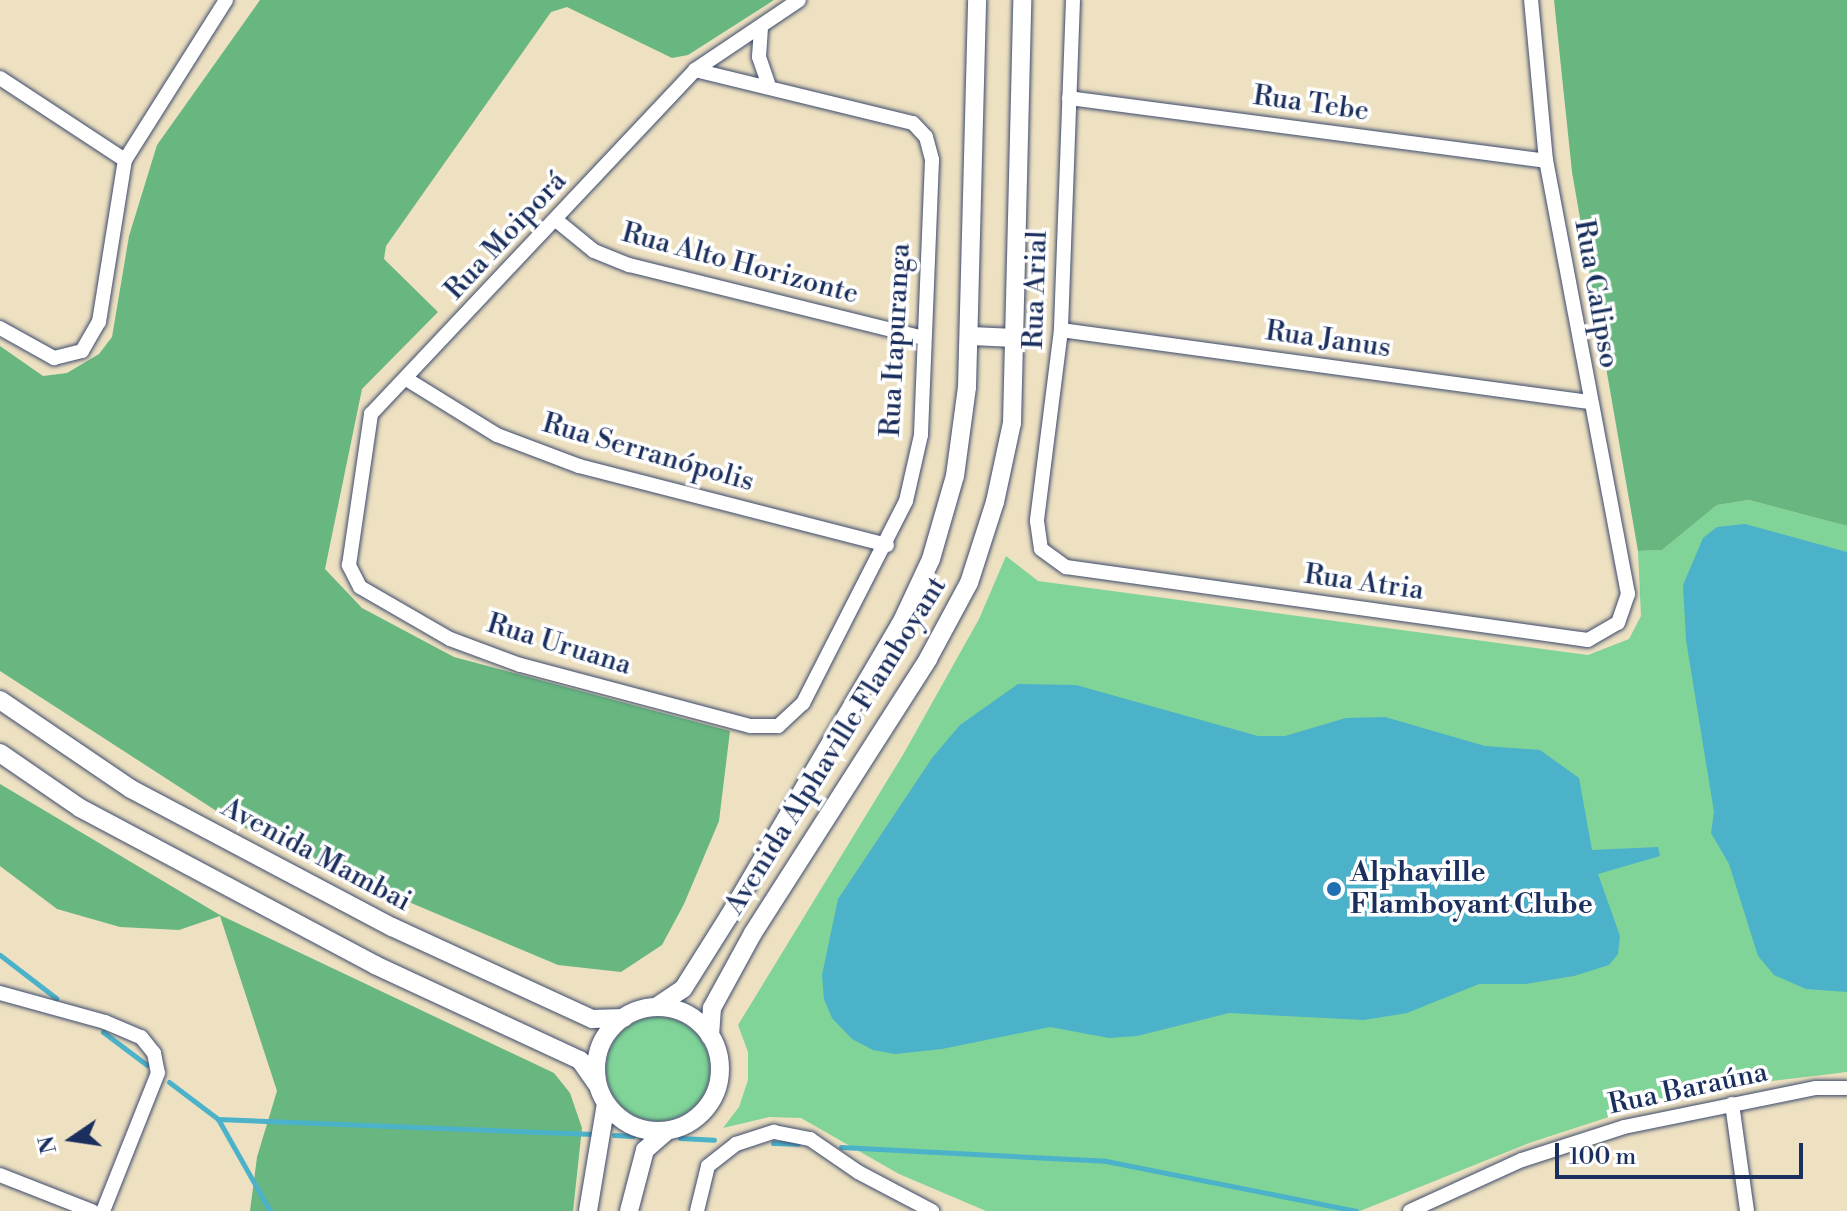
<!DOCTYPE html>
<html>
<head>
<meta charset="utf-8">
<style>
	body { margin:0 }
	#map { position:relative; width:1847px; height:1211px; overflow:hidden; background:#eee1c1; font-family:"Libre Bodoni",serif }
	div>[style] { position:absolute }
	.green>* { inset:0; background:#80d497 }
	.round { border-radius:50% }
	.forest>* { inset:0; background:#68b680 }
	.water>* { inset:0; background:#4bb2c9 }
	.stream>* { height:5px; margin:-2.5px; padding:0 2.5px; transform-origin:2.5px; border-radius:2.5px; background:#4bb2c9 }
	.roads { filter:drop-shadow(0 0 2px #3b4a6d) drop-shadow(0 0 2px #3b4a6d) }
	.minor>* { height:14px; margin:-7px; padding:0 7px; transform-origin:7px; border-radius:7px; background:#fff }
	.tertiary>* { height:18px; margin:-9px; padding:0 9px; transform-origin:9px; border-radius:9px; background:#fff }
	.tertiary>.ring { margin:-9px; padding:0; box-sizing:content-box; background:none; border:18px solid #fff; border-radius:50% }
	.dots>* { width:22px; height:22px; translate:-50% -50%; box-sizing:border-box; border:4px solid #fff; border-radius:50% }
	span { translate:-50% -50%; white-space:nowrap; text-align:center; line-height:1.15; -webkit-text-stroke:7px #fff; paint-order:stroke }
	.street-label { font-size:28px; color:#1b2f5e }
	.poi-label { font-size:28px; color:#1b2f5e; font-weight:700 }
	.left { translate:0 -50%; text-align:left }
	.north { position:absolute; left:32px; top:1099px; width:80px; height:80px; -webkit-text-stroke:6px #fff; paint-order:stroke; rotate:257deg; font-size:22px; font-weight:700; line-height:32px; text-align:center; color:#1b2f5e }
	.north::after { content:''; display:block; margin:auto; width:28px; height:36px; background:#1b2f5e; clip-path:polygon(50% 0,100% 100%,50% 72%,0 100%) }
	.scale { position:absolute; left:1555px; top:1143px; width:248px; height:36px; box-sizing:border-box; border:4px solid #1b2f5e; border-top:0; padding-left:10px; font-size:24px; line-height:28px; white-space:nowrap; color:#1b2f5e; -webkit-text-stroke:6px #fff; paint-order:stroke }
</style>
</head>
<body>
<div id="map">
	<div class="green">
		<div style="clip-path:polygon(1749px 500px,1847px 526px,1847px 1072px,1737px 1085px,1612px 1116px,1529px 1143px,1360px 1211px,986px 1211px,899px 1174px,801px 1118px,769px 1117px,723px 1128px,739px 1107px,748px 1080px,748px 1052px,738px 1025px,904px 753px,979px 619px,1006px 556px,1038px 581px,1588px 655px,1629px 639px,1641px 616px,1638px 551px,1662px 550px,1717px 505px)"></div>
		<div class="round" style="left:606px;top:1017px;width:104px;height:104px"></div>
	</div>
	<div class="forest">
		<div style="clip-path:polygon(260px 0,774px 0,688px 55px,672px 58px,567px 7px,551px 12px,386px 246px,384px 259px,438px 312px,362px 389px,325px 569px,362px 608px,454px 657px,730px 731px,719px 821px,684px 904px,662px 945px,621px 972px,558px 965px,326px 867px,235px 823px,0 671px,0 346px,43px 376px,67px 373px,99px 354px,112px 337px,129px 236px,157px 145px)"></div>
		<div style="clip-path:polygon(1554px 0,1847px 0,1847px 526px,1749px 500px,1717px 505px,1662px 550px,1638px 551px,1572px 172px)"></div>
		<div style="clip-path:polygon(0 784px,220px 915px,554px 1073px,570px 1093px,582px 1128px,573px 1211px,250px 1211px,257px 1157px,277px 1091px,220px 916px,179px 930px,120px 927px,57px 909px,0 866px)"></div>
	</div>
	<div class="water">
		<div style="clip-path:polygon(1745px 524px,1847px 552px,1847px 992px,1806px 989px,1774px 975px,1758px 956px,1729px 864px,1711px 833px,1714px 812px,1686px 640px,1683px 585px,1703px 538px,1717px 527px)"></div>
		<div style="clip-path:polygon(1018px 684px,1076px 685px,1258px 736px,1285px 736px,1346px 718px,1385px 717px,1485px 746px,1540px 750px,1579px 778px,1592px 850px,1658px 847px,1660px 856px,1598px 874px,1620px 936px,1618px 954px,1609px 965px,1574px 976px,1526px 984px,1479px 984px,1407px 1013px,1364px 1020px,1229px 1013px,1137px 1036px,1109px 1038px,1050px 1027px,942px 1049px,895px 1054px,873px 1050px,852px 1039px,832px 1018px,824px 999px,822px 975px,838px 899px,932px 758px,960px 725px)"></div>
	</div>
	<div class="stream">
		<div style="left:0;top:955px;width:71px;rotate:37.5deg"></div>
		<div style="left:103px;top:1032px;width:55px;rotate:36.9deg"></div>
		<div style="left:169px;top:1082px;width:61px;rotate:37.1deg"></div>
		<div style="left:218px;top:1119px;width:106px;rotate:60.5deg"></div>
		<div style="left:218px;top:1119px;width:376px;rotate:2.3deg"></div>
		<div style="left:614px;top:1135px;width:19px;rotate:3deg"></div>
		<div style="left:680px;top:1138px;width:34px;rotate:3deg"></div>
		<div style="left:773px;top:1143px;width:25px;rotate:2deg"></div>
		<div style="left:841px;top:1147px;width:265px;rotate:3deg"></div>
		<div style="left:1106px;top:1161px;width:255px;rotate:11.3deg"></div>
	</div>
	<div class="roads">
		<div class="minor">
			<div style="left:1073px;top:0;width:330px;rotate:92.1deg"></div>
			<div style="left:1061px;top:330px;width:193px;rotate:97.2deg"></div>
			<div style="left:1037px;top:521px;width:28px;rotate:82deg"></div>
			<div style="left:1041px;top:549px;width:31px;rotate:36deg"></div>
			<div style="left:1066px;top:567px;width:527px;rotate:7.96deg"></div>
			<div style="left:1588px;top:640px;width:34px;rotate:-30deg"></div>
			<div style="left:1618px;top:623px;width:31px;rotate:-71deg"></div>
			<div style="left:1628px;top:594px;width:441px;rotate:-100.7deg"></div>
			<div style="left:1546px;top:161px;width:162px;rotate:-95.3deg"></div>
			<div style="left:761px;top:28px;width:29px;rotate:94deg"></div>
			<div style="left:759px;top:57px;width:28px;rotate:71deg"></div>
			<div style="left:695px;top:70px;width:224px;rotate:13.7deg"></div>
			<div style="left:913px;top:123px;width:19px;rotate:47deg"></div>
			<div style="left:926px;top:137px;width:24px;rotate:75deg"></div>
			<div style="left:932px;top:160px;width:275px;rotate:92.3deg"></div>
			<div style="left:921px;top:435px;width:68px;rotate:102.8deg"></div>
			<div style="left:906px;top:501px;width:227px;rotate:117deg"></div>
			<div style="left:803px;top:703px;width:34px;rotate:137deg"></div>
			<div style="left:778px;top:726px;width:28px;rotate:180deg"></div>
			<div style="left:750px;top:726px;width:238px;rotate:-165.1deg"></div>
			<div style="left:520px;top:665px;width:75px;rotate:-159.6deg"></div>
			<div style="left:450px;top:639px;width:104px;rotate:-150deg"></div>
			<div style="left:360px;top:587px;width:25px;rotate:-117deg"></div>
			<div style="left:349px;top:565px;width:153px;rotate:-81.7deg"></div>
			<div style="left:371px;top:414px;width:473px;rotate:-46.7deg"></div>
			<div style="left:695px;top:70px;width:125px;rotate:-33.9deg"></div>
			<div style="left:0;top:78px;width:149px;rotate:33.3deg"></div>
			<div style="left:1069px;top:98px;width:481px;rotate:7.5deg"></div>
			<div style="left:556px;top:220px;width:49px;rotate:39.2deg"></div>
			<div style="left:594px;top:251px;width:38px;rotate:22deg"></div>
			<div style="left:629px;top:265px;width:301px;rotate:13.9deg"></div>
			<div style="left:0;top:328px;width:62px;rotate:29.1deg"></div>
			<div style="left:54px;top:358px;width:29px;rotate:-14deg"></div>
			<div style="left:82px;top:351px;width:34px;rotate:-60deg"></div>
			<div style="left:99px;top:322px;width:164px;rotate:-80.9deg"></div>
			<div style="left:125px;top:160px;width:189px;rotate:-57.7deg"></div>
			<div style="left:1061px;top:330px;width:533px;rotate:7.77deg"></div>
			<div style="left:408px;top:380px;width:105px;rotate:31.7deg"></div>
			<div style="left:497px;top:435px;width:88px;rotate:20.7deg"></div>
			<div style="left:579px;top:466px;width:318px;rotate:14.4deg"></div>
			<div style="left:0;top:993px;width:109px;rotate:15.4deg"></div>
			<div style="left:105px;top:1022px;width:39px;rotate:23deg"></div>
			<div style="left:141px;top:1037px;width:21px;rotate:51deg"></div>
			<div style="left:154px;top:1053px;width:20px;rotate:79deg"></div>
			<div style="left:158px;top:1073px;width:149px;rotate:111.7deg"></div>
			<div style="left:1732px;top:1104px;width:108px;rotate:82deg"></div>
			<div style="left:0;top:1175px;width:99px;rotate:21.4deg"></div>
			<div style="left:697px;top:1211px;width:46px;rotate:-76.3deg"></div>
			<div style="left:708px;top:1166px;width:36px;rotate:-38deg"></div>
			<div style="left:736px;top:1144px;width:40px;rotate:-18deg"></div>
			<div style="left:774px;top:1132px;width:37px;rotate:11deg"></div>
			<div style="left:810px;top:1139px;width:58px;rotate:34.5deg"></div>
			<div style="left:858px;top:1172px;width:84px;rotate:27.8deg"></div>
			<div style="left:1410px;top:1211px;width:123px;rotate:-24.5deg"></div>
			<div style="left:1522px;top:1160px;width:107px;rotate:-17.9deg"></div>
			<div style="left:1624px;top:1127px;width:196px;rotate:-11.5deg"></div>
			<div style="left:1816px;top:1088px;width:31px"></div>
		</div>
		<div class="tertiary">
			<div style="left:971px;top:336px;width:44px;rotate:2.6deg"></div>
			<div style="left:0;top:700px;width:158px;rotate:34.2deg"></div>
			<div style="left:131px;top:789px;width:295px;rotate:27.9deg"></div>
			<div style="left:392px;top:927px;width:220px;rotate:24.7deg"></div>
			<div style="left:592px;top:1019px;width:32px;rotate:-2deg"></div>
			<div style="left:0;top:753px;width:97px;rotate:34.5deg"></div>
			<div style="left:80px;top:808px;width:334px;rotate:28deg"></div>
			<div style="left:375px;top:965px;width:226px;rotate:24.9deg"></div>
			<div style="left:580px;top:1060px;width:29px;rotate:55deg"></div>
			<div style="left:656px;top:1007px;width:32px;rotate:-34deg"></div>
			<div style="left:683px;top:989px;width:86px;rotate:-57.8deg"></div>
			<div style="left:729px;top:916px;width:344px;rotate:-59.6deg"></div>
			<div style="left:903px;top:619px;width:66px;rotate:-65deg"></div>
			<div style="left:931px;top:559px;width:86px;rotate:-73.9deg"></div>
			<div style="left:955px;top:476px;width:90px;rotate:-82.3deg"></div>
			<div style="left:967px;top:387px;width:387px;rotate:-88.5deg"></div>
			<div class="ring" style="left:596px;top:1007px;width:106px;height:106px"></div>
			<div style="left:710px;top:1036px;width:28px;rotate:-86deg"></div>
			<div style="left:712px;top:1008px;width:85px;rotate:-61.3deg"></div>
			<div style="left:753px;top:933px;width:325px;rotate:-57.4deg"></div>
			<div style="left:928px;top:659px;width:86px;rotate:-61.7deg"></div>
			<div style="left:969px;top:583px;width:85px;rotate:-72.2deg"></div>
			<div style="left:995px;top:502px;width:81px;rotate:-77.9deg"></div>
			<div style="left:1012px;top:423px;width:423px;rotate:-88.6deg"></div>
			<div style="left:588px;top:1211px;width:109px;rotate:-80.5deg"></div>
			<div style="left:629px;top:1211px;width:63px;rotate:-75.3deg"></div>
			<div style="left:645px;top:1150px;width:29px;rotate:-41deg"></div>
		</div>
	</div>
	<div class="dots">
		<div style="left:1334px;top:889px;background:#1f6fb2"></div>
	</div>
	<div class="street-label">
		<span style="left:1311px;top:104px;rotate:8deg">Rua Tebe</span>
		<span style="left:506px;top:236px;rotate:-47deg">Rua Moiporá</span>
		<span style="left:740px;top:264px;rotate:15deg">Rua Alto Horizonte</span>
		<span style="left:1036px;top:290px;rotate:-88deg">Rua Arial</span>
		<span style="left:1596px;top:294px;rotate:80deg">Rua Calipso</span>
		<span style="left:896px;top:340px;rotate:-87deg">Rua Itapuranga</span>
		<span style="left:1328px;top:340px;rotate:8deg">Rua Janus</span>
		<span style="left:648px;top:453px;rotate:16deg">Rua Serranópolis</span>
		<span style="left:1364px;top:583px;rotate:8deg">Rua Atria</span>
		<span style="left:559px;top:645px;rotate:17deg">Rua Uruana</span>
		<span style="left:836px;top:746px;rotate:-58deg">Avenida Alphaville Flamboyant</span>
		<span style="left:316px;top:855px;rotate:28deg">Avenida Mambai</span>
		<span style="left:1688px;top:1089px;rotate:-12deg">Rua Baraúna</span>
	</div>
	<div class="poi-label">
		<span class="left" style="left:1350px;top:889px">Alphaville<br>Flamboyant Clube</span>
	</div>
	<div class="north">N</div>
	<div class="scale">100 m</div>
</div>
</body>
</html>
